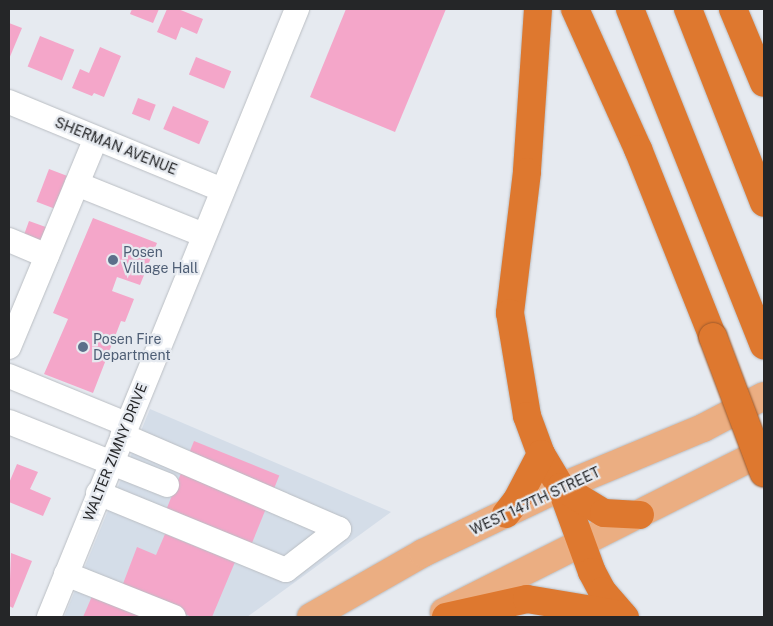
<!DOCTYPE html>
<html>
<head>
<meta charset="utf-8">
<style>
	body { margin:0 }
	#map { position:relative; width:773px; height:626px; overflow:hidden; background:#e6eaf0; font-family:"Public Sans",sans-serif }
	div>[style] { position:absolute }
	.built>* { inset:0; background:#d4dde8 }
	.building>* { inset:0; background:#f4a6c9; transform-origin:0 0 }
	.roads { filter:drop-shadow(0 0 1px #babec3) drop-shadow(0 0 1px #babec3) }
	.minor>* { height:24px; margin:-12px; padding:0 12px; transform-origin:12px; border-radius:12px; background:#fff }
	.major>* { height:28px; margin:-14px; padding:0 14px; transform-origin:14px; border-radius:14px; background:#ebae82 }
	.highway>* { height:28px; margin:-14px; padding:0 14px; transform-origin:14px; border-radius:14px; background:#de782f }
	.bridges { filter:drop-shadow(0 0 1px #9d5b2d) drop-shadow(0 0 1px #9d5b2d) }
	.highway-bridge>* { height:28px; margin:-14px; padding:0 14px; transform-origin:14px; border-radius:14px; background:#de782f }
	.dots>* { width:14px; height:14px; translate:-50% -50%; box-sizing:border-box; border:2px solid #e6eaf0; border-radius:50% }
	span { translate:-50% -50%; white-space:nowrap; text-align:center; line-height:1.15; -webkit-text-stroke:4.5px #e6eaf0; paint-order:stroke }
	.street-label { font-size:14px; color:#252628 }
	.service-label { font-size:14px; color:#4e5e75 }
	.left { translate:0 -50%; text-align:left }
	.frame { position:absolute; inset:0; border:10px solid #252628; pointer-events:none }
</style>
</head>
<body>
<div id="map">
	<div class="built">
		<div style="clip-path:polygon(150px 409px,391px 512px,247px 617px,64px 617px)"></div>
	</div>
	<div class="building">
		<div style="clip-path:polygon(132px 9px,159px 9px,153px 23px,130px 14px)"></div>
		<div style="clip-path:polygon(167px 9px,178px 9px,203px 19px,197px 34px,181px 27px,176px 40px,157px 32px)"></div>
		<div style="clip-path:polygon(346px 9px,446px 9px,395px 132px,310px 97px)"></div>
		<div style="clip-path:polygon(9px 23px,22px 28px,9px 59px)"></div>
		<div style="left:40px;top:36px;width:37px;height:33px;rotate:22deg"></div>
		<div style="clip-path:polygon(100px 47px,121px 56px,104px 97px,94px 93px,92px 96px,72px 88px,80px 69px,89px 73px)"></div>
		<div style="left:196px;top:57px;width:38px;height:19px;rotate:22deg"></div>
		<div style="left:138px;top:98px;width:19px;height:17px;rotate:21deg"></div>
		<div style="left:173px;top:106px;width:39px;height:25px;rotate:23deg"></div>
		<div style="left:49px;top:169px;width:19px;height:35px;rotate:21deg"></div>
		<div style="clip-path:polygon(93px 218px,157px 243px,140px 285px,117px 277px,112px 291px,134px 299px,125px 322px,121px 321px,93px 393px,44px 374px,68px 319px,53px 313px)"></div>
		<div style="left:29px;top:221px;width:20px;height:21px;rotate:20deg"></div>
		<div style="left:194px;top:441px;width:92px;height:77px;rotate:22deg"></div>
		<div style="clip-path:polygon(17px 464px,38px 472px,30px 489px,51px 498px,43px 516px,9px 502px,9px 483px)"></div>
		<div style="clip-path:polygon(165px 534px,235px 562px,212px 617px,192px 617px,121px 589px,137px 547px,156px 555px)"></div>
		<div style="clip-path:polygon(11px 553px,32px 561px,13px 608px,9px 606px)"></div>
		<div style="clip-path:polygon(93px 594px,152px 617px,83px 617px)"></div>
	</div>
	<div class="roads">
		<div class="minor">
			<div style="left:9px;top:102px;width:231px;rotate:22.4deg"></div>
			<div style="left:77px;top:184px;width:137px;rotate:21.9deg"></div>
			<div style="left:9px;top:240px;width:41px;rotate:22.8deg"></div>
			<div style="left:9px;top:347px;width:226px;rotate:-67.4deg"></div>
			<div style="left:9px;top:376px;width:126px;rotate:22.3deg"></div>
			<div style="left:9px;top:422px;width:170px;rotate:21.7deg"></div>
			<div style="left:98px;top:493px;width:203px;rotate:22.3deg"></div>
			<div style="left:286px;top:570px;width:67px;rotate:-37.7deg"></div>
			<div style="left:339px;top:529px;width:236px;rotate:-156.6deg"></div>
			<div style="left:66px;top:574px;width:116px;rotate:21.7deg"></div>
			<div style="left:49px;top:617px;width:657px;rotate:-67.81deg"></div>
		</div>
		<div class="major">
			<div style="left:444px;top:612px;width:358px;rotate:-26.7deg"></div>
			<div style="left:311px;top:617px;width:129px;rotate:-29.7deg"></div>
			<div style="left:423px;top:553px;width:153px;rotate:-25.6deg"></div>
			<div style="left:561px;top:487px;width:154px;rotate:-22.6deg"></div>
			<div style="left:703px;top:428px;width:69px;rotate:-27.7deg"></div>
		</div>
		<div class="highway">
			<div style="left:538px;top:9px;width:163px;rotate:93.9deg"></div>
			<div style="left:527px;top:172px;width:142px;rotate:96.9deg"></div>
			<div style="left:510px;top:313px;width:104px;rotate:80.6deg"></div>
			<div style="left:527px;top:416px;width:40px;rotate:69.8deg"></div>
			<div style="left:541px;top:454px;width:39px;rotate:59deg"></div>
			<div style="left:561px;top:487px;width:90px;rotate:70deg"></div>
			<div style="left:592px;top:572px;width:21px;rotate:62deg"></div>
			<div style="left:602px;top:591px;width:35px;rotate:49deg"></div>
			<div style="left:575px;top:9px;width:154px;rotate:65.8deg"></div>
			<div style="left:638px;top:149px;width:202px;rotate:68.3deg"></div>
			<div style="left:630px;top:9px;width:362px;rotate:68.3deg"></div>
			<div style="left:688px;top:9px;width:208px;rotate:68.6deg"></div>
			<div style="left:733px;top:9px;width:80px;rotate:67.3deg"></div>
			<div style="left:561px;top:487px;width:50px;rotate:31.2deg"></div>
			<div style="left:604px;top:513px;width:36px;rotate:3deg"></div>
			<div style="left:506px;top:514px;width:18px;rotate:-52deg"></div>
			<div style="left:517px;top:500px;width:52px;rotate:-62.4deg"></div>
			<div style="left:446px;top:617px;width:83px;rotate:-12.5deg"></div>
			<div style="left:527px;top:599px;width:97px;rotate:9.5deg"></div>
		</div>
	</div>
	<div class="bridges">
		<div class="highway-bridge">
			<div style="left:713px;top:337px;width:145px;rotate:69.4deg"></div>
		</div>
	</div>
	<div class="dots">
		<div style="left:113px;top:260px;background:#5c6f8a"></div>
		<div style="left:83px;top:347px;background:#5c6f8a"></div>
	</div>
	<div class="street-label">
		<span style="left:116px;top:146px;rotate:22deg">SHERMAN AVENUE</span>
		<span style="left:115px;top:452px;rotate:-68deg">WALTER ZIMNY DRIVE</span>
		<span style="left:535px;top:501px;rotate:-25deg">WEST 147TH STREET</span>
	</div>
	<div class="service-label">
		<span class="left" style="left:123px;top:260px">Posen<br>Village Hall</span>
		<span class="left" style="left:93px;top:347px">Posen Fire<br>Department</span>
	</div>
	<div class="frame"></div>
</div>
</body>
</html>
